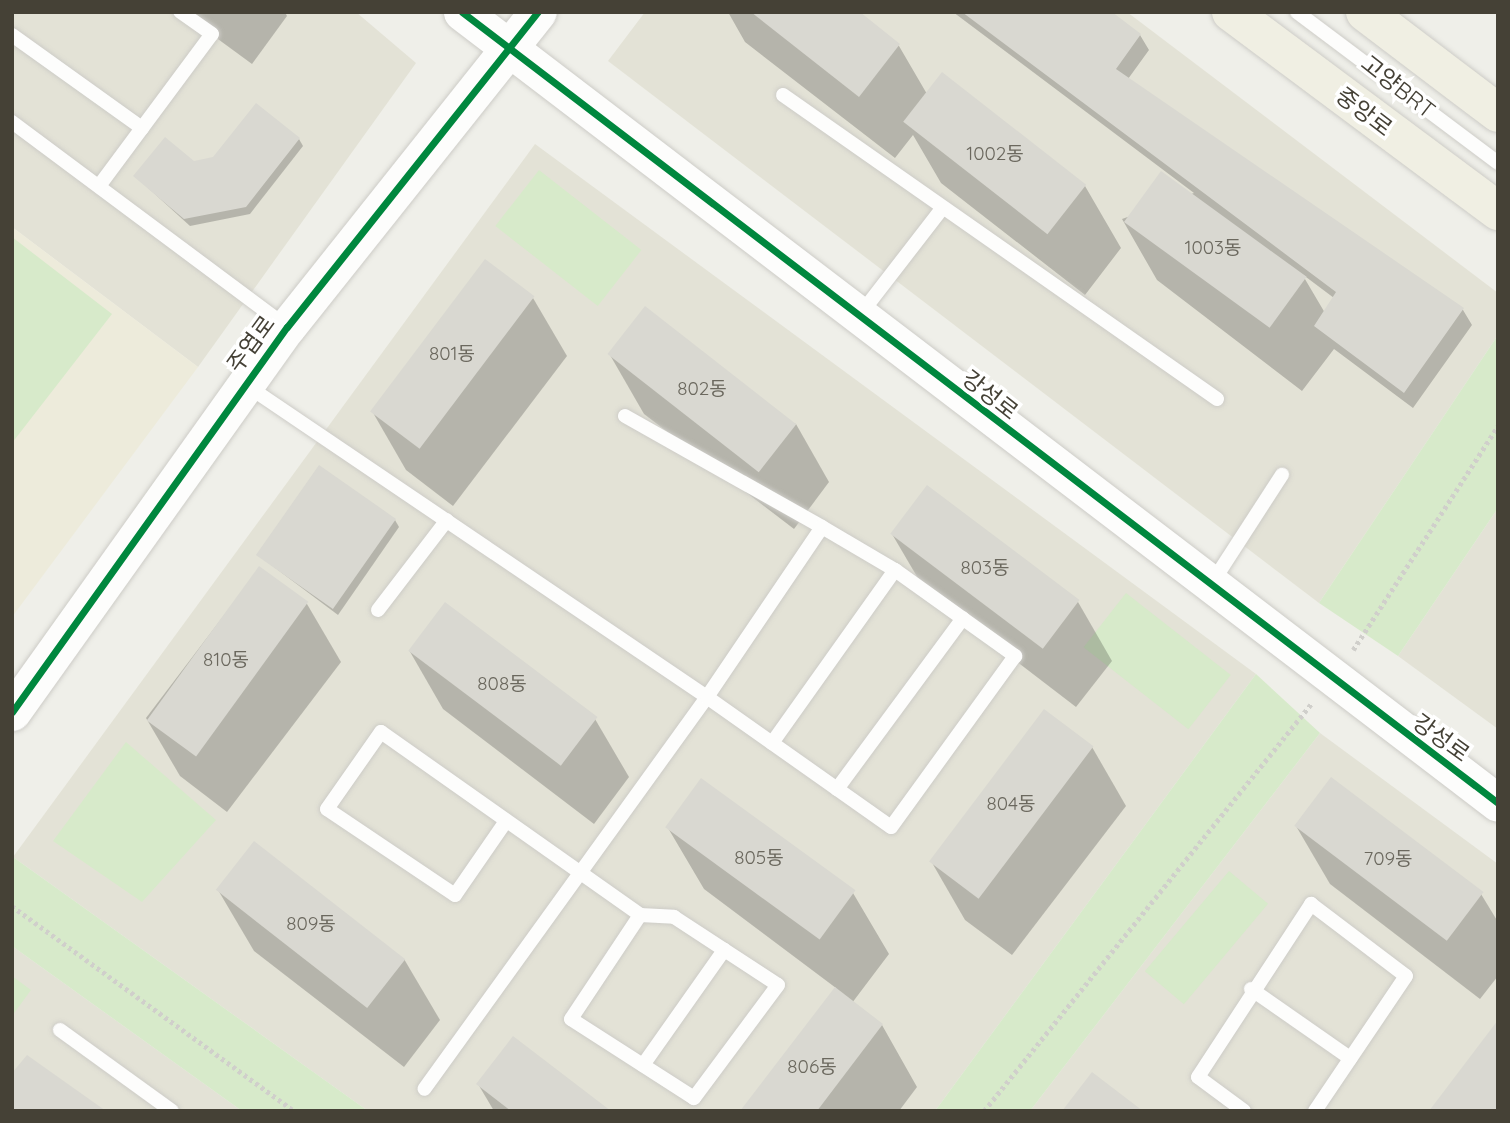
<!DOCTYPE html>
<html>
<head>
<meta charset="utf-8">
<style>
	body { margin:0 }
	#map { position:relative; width:1510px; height:1123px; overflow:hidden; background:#efefe9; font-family:Quicksand,"Noto Sans KR",sans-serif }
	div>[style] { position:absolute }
	.residential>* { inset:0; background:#e3e2d6 }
	.education>* { inset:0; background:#edebdb }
	.green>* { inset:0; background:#d7eaca; transform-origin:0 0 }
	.shadow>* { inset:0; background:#0003 }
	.building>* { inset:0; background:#d9d8d1; transform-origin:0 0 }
	.path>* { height:4.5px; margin-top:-2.25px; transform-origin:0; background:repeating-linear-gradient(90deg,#d0cfcb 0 3.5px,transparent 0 7px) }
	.roads { filter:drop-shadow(0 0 2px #cdccc7) drop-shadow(0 0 2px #cdccc7) }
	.service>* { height:14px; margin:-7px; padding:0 7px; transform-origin:7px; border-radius:7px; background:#fdfdfc }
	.tertiary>* { height:37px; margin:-18.5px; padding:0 18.5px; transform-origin:18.5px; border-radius:18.5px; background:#fdfdfc }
	.primary>* { height:38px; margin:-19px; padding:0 19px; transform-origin:19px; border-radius:19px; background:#f0efe3 }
	.cycleway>* { height:7px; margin:-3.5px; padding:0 3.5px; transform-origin:3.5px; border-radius:3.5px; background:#00873e }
	span { translate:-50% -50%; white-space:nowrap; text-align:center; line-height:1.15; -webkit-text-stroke:7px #fff; paint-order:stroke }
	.number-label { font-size:19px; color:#6b685e }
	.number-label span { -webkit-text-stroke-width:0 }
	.street-label { font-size:23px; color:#454136 }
	.frame { position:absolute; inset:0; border:14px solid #454136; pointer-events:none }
</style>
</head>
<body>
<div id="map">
	<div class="residential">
		<div style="clip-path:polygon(12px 12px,356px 12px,416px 63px,198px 367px,12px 227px)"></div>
		<div style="clip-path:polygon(645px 12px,1127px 12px,1498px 293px,1498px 335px,1319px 603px,608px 61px)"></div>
		<div style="clip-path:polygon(535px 144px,1256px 674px,935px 1111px,368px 1111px,13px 857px)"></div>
		<div style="clip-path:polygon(1498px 508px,1498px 729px,1398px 656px)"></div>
		<div style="clip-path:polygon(1320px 733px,1498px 864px,1498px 1111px,1030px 1111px)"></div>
		<div style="clip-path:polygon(12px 946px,242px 1111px,12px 1111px)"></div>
	</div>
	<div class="education">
		<div style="clip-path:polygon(12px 227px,198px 367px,12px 617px)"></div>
	</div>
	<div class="green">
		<div style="left:539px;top:170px;width:130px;height:71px;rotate:38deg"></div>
		<div style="clip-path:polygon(12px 237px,112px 314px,12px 443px)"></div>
		<div style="clip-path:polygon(1498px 335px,1498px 508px,1398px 656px,1319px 603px)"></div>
		<div style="left:1126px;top:593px;width:133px;height:69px;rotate:38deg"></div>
		<div style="clip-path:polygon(1256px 674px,1320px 733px,1030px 1111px,935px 1111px)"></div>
		<div style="clip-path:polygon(126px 742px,216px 820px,142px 902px,53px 841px)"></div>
		<div style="clip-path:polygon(13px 857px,368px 1111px,242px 1111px,12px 946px)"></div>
		<div style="left:1229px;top:871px;width:51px;height:131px;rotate:40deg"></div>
		<div style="clip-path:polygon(12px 976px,31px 990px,12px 1016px)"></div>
	</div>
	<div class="shadow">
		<div style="clip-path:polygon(181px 12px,285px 12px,287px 16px,252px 64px)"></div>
		<div style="clip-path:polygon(728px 12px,856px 12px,899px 46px,927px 94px,942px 75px,1085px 186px,1121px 248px,1085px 295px,941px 183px,913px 135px,895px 158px,745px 42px)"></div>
		<div style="clip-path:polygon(evenodd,953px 12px,1109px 12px,1140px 35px,1149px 50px,1128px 79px,1463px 310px,1472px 325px,1413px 408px,1334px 349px,1302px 391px,1157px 280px,1122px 219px,1194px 193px,953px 12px,1302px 274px,1334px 298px,1325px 313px,1302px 274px)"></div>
		<div style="clip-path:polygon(299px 139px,303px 146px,250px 214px,190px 226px,135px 176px)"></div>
		<div style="clip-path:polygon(533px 298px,567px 356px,453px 506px,406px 470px,372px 411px)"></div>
		<div style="clip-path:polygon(610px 355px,796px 424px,829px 482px,794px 529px,644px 414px)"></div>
		<div style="clip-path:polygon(928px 488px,1078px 602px,1112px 661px,1076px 707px,926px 592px,892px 534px)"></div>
		<div style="clip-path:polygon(395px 520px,399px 527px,338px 615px,258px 555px)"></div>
		<div style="clip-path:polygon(260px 568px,307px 604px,341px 662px,227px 812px,180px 776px,146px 718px)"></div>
		<div style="clip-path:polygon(409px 650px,595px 719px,629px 777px,594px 824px,443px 709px)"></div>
		<div style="clip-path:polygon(1092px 747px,1126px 806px,1012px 955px,965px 920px,931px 861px)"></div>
		<div style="clip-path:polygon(1296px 826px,1481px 894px,1498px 922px,1498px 976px,1480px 999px,1330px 884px)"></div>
		<div style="clip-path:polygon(668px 828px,853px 893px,889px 954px,852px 1003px,882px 1025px,917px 1087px,899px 1111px,742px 1111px,836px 988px,704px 889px)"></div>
		<div style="clip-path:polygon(218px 890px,404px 959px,440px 1020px,404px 1067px,254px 951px)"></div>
		<div style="clip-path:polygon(478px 1084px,609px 1111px,494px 1111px)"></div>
	</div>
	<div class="building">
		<div style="clip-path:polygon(751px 12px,860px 12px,900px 44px,859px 97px)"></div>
		<div style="clip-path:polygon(962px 12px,1112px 12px,1141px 34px,1116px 69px,1464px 308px,1404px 393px,1314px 326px,1336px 292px)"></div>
		<div style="left:942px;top:72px;width:183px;height:63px;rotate:38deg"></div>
		<div style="clip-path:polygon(256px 103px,300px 138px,246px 207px,184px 219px,133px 176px,165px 137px,194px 161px,213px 157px)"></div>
		<div style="left:1161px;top:171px;width:180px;height:63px;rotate:36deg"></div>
		<div style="left:485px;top:259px;width:62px;height:191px;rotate:37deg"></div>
		<div style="left:645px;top:306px;width:192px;height:61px;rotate:38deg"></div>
		<div style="left:319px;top:465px;width:94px;height:110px;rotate:35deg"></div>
		<div style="left:927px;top:485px;width:191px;height:61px;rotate:37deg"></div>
		<div style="left:259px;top:566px;width:61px;height:191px;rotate:36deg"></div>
		<div style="left:445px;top:602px;width:191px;height:61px;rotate:37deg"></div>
		<div style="left:1044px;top:709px;width:62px;height:191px;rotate:37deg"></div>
		<div style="left:1331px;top:777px;width:191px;height:61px;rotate:37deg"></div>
		<div style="left:701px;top:778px;width:191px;height:61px;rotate:36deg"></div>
		<div style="left:254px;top:841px;width:192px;height:62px;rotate:38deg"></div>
		<div style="clip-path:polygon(835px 987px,883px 1024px,817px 1111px,740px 1111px)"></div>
		<div style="clip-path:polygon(1498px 1020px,1498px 1111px,1429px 1111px)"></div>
		<div style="clip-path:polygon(513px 1036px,611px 1111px,511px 1111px,476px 1084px)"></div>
		<div style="clip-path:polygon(27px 1055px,106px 1111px,12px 1111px,12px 1073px)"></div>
		<div style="clip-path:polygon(1092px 1072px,1143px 1111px,1062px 1111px)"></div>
	</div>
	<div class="path">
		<div style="left:1353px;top:650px;width:267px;rotate:-57.1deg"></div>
		<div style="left:12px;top:906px;width:349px;rotate:36deg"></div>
		<div style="left:984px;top:1111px;width:522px;rotate:-51.22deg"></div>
	</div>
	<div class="roads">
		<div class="service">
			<div style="left:1297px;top:12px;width:251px;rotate:36.9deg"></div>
			<div style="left:12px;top:35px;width:160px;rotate:35.6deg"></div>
			<div style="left:783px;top:95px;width:530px;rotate:35.01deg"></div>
			<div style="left:12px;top:122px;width:342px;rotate:36.7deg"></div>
			<div style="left:99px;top:186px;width:189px;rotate:-53.4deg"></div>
			<div style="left:212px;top:34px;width:39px;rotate:-145deg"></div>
			<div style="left:859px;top:316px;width:134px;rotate:-52.3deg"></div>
			<div style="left:246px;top:385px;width:557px;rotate:34.09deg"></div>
			<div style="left:707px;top:697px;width:483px;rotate:125.8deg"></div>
			<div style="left:625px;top:416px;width:226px;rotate:29.4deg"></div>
			<div style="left:822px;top:527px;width:85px;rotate:30.5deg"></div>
			<div style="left:895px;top:570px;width:148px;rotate:35.6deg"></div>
			<div style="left:1015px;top:656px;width:211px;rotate:125.9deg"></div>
			<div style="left:891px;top:827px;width:225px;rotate:-144.8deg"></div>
			<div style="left:707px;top:697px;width:205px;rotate:-55.9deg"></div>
			<div style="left:1212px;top:583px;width:129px;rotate:-57.1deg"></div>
			<div style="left:378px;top:610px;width:113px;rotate:-52.5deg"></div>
			<div style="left:772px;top:743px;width:212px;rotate:-54.6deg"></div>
			<div style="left:837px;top:789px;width:212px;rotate:-53.6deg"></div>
			<div style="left:504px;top:824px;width:86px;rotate:124.6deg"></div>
			<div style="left:455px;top:895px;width:154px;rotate:-146.1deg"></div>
			<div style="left:327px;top:809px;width:94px;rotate:-55deg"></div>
			<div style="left:381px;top:732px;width:317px;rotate:35.2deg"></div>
			<div style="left:640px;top:915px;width:34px;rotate:3deg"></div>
			<div style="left:674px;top:917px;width:124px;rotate:33.2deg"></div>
			<div style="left:778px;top:985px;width:141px;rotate:126.6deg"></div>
			<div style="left:694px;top:1098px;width:146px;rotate:-147.3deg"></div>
			<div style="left:571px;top:1019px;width:125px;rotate:-56.4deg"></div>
			<div style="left:1251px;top:989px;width:121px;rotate:34.9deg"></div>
			<div style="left:60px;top:1030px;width:138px;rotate:35.9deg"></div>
			<div style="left:643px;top:1065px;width:141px;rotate:-54.8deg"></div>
			<div style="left:1244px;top:1111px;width:57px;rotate:-143.5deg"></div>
			<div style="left:1198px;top:1077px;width:207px;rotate:-56.8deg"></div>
			<div style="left:1311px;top:904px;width:119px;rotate:37.2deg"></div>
			<div style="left:1406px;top:976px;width:163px;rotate:124deg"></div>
		</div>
		<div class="tertiary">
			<div style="left:462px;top:12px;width:1303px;rotate:37.36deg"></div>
			<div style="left:12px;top:712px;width:473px;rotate:-54.5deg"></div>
			<div style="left:287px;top:327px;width:403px;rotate:-51.5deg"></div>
		</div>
		<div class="primary">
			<div style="left:1231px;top:12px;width:333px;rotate:36.7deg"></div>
			<div style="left:1365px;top:12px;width:167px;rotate:37.2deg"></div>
		</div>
	</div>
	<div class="cycleway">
		<div style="left:462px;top:12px;width:1303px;rotate:37.36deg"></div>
		<div style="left:12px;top:712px;width:473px;rotate:-54.5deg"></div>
		<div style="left:287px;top:327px;width:403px;rotate:-51.5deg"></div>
	</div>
	<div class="number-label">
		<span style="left:995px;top:154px">1002동</span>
		<span style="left:1213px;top:248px">1003동</span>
		<span style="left:452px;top:354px">801동</span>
		<span style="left:702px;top:389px">802동</span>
		<span style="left:985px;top:568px">803동</span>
		<span style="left:226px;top:660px">810동</span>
		<span style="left:502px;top:684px">808동</span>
		<span style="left:1011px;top:804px">804동</span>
		<span style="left:759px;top:858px">805동</span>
		<span style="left:1388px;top:859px">709동</span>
		<span style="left:311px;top:924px">809동</span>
		<span style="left:812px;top:1067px">806동</span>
	</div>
	<div class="street-label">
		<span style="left:1398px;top:87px;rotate:38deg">고양BRT</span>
		<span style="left:1364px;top:112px;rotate:37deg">중앙로</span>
		<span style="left:251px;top:344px;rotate:-54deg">주엽로</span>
		<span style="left:990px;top:395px;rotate:38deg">강성로</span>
		<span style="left:1441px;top:738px;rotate:36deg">강성로</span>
	</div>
	<div class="frame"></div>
</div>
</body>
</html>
